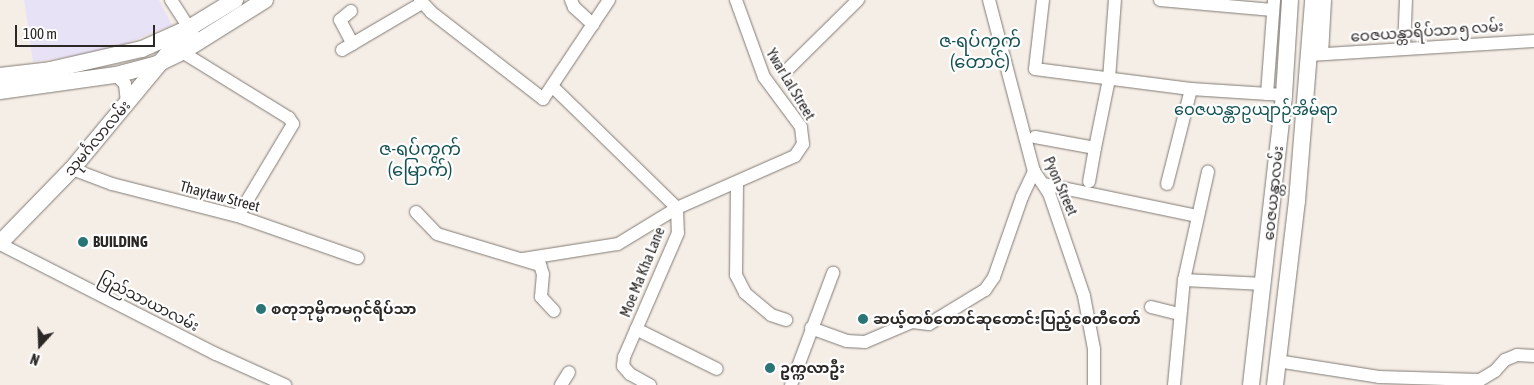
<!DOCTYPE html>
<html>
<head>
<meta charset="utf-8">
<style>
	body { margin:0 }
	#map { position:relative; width:1534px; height:385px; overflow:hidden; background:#f5eee7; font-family:"Asap Condensed","Noto Sans Myanmar",sans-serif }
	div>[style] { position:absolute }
	.commercial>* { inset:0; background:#e8e2f7 }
	.roads { filter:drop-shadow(0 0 1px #807a74) drop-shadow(0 0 1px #807a74) }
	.minor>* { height:12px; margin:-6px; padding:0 6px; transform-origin:6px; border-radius:6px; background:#fff }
	.major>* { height:16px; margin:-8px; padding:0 8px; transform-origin:8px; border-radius:8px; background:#fff }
	.dots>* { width:14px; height:14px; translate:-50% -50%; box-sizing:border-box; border:2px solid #fff; border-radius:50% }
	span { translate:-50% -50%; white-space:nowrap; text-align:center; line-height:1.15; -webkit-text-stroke:4.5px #fff; paint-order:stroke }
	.street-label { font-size:15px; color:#2b2826 }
	.poi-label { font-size:15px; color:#2b2826; font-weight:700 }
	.left { translate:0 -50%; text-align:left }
	.neighbourhood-label { font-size:16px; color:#145152 }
	.quarter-label { font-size:18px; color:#145152 }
	.north { position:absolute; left:15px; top:320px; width:50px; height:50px; -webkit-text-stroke:4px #fff; paint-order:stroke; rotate:200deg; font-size:14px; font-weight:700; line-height:20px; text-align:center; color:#2b2826 }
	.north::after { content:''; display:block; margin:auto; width:18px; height:22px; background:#2b2826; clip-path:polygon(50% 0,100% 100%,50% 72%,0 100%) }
	.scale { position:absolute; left:15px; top:25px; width:140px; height:22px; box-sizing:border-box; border:2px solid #2b2826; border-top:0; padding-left:6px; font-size:15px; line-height:18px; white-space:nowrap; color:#2b2826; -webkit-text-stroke:4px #fff; paint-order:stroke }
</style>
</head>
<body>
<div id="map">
	<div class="commercial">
		<div style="clip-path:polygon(24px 0,159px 0,172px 25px,110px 50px,33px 62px)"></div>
	</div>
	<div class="roads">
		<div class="minor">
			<div style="left:171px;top:0;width:40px;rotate:57.1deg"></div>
			<div style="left:420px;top:0;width:16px;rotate:47deg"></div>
			<div style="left:431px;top:12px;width:142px;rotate:37.8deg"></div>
			<div style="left:543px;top:99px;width:119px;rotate:-56.3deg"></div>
			<div style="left:571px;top:0;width:8px;rotate:67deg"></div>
			<div style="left:574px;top:7px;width:26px;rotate:43deg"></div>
			<div style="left:989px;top:0;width:177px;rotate:75.3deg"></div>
			<div style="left:1034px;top:171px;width:27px;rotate:56deg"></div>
			<div style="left:1049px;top:193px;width:109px;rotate:71.2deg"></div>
			<div style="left:1084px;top:296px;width:54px;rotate:79.3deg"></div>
			<div style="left:1094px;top:349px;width:36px;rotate:90deg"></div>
			<div style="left:1043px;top:0;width:69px;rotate:96.6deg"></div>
			<div style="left:1035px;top:69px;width:157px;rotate:7.3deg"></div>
			<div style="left:1191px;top:89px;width:93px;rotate:3.7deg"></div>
			<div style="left:1160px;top:0;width:113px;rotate:5.1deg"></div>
			<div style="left:351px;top:11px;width:14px;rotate:141deg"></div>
			<div style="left:340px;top:20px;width:27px;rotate:62deg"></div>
			<div style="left:1404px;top:49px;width:49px;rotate:-87.7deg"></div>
			<div style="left:342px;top:50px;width:93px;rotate:-30.4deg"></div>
			<div style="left:182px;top:52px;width:126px;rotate:31.7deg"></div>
			<div style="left:289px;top:118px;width:7px;rotate:56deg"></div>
			<div style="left:293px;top:124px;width:107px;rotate:120.9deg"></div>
			<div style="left:1322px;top:54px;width:54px;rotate:-86.8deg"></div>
			<div style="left:1310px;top:55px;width:224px;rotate:-3.6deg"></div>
			<div style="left:787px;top:70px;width:100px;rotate:-44.6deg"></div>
			<div style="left:116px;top:75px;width:13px;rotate:45deg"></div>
			<div style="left:125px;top:84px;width:18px;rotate:84deg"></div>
			<div style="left:553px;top:87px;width:173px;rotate:44.3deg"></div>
			<div style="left:677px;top:208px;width:25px;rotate:88deg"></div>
			<div style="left:678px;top:233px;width:135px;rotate:113.5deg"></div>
			<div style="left:624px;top:357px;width:9px;rotate:96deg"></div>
			<div style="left:623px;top:366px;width:11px;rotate:49deg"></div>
			<div style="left:630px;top:374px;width:23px;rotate:29deg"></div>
			<div style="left:1267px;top:94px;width:94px;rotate:-85.7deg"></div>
			<div style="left:1035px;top:137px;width:61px;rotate:10.4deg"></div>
			<div style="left:1095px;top:148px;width:34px;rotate:100deg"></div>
			<div style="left:1095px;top:148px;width:70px;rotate:-78.5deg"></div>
			<div style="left:1109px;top:79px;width:79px;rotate:-85.7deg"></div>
			<div style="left:72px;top:169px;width:43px;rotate:20.6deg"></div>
			<div style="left:112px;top:184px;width:130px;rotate:14.3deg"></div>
			<div style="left:238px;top:216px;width:127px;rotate:19.3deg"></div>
			<div style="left:737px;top:183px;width:92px;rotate:90.6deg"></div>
			<div style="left:736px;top:275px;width:20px;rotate:63deg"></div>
			<div style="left:745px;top:293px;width:34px;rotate:40deg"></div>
			<div style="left:771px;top:315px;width:16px;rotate:18deg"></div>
			<div style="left:1044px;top:184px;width:156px;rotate:11.8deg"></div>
			<div style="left:1167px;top:184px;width:98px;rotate:-75.8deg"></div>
			<div style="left:416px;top:212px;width:30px;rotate:46deg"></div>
			<div style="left:437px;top:234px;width:108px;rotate:16.8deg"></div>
			<div style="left:540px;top:265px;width:9px;rotate:72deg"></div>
			<div style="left:543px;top:274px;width:23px;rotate:95deg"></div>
			<div style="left:541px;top:297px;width:19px;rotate:47deg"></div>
			<div style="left:0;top:244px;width:242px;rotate:27deg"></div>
			<div style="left:216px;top:354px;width:76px;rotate:24.2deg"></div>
			<div style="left:523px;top:259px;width:96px;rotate:-9deg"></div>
			<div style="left:618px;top:244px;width:69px;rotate:-31.4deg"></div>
			<div style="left:677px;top:208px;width:129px;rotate:-23.8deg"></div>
			<div style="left:795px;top:156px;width:14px;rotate:-56deg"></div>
			<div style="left:803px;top:144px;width:17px;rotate:-97deg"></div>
			<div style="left:801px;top:127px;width:62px;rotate:-126.5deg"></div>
			<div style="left:764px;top:77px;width:82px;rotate:-110deg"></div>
			<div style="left:1184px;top:280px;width:80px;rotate:2.9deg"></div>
			<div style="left:1151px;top:307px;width:30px;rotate:14deg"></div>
			<div style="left:811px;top:328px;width:38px;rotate:20deg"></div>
			<div style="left:847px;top:341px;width:18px;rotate:3deg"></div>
			<div style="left:865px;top:342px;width:51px;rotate:-23.1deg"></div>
			<div style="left:912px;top:322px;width:17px;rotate:7deg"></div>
			<div style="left:929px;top:324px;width:66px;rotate:-31.3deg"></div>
			<div style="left:985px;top:290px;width:16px;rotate:-55deg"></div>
			<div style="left:994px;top:277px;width:85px;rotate:-70.7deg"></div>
			<div style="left:1022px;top:197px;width:29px;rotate:-65deg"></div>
			<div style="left:636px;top:329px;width:90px;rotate:26.3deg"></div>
			<div style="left:1277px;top:361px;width:103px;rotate:8.9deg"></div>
			<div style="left:1379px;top:377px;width:101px;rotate:1.7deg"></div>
			<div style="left:1480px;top:380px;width:17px;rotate:-31deg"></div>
			<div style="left:1495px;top:371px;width:15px;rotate:-48deg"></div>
			<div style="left:1505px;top:360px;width:13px;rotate:-23deg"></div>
			<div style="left:1517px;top:355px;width:17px;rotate:3deg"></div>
			<div style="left:561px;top:385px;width:15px;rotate:-58deg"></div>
			<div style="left:791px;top:385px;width:120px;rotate:-69.4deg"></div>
			<div style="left:1174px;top:385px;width:105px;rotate:-84.6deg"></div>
			<div style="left:1184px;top:280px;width:111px;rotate:-77.5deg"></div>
		</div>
		<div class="major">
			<div style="left:0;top:76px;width:50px;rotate:-6.8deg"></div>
			<div style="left:50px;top:70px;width:94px;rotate:-12.9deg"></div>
			<div style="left:142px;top:49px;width:51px;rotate:-24.1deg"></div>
			<div style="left:189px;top:28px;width:54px;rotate:-31.3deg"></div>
			<div style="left:0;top:91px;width:117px;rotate:-7.9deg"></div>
			<div style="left:116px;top:75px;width:42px;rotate:-15deg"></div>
			<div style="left:157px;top:64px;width:28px;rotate:-26deg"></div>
			<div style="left:182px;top:52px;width:98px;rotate:-32.1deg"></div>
			<div style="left:0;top:243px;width:103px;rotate:-45.8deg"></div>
			<div style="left:72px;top:169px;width:183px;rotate:-50.3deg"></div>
			<div style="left:1251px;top:385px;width:292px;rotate:-83.5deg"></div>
			<div style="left:1284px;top:95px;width:95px;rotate:-86.4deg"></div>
			<div style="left:1275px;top:385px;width:185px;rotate:-83.2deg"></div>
			<div style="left:1297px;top:201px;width:202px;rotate:-85.4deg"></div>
		</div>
	</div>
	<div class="dots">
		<div style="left:83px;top:242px;background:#297475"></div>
		<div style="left:261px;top:309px;background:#297475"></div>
		<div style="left:863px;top:319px;background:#297475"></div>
		<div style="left:770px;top:368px;background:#297475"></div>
	</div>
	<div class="street-label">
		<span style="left:1427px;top:31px;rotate:-4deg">ဝေဇယန္တာရိပ်သာ ၅ လမ်း</span>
		<span style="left:791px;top:84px;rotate:59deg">Ywar Lal Street</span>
		<span style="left:97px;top:138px;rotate:-50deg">သုမင်္ဂလာလမ်း</span>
		<span style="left:1061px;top:186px;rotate:66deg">Pyon Street</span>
		<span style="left:1273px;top:193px;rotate:-84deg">ဝေဇယန္တာလမ်း</span>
		<span style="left:220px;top:196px;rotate:15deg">Thaytaw Street</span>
		<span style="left:642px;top:272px;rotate:-68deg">Moe Ma Kha Lane</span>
		<span style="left:149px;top:302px;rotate:27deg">ပြည်သာယာလမ်း</span>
	</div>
	<div class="poi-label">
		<span class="left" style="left:93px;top:242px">BUILDING</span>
		<span class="left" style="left:271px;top:309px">စတုဘုမ္မိကမဂ္ဂင်ရိပ်သာ</span>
		<span class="left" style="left:873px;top:319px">ဆယ့်တစ်တောင်ဆုတောင်းပြည့်စေတီတော်</span>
		<span class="left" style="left:780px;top:368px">ဥက္ကလာဦး</span>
	</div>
	<div class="neighbourhood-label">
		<span style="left:1256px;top:109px">ဝေဇယန္တာဥယျာဉ်အိမ်ရာ</span>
	</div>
	<div class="quarter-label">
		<span style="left:980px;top:52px">ဇ-ရပ်ကွက်<br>(တောင်)</span>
		<span style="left:420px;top:160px">ဇ-ရပ်ကွက်<br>(မြောက်)</span>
	</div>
	<div class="north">N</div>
	<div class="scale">100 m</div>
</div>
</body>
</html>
